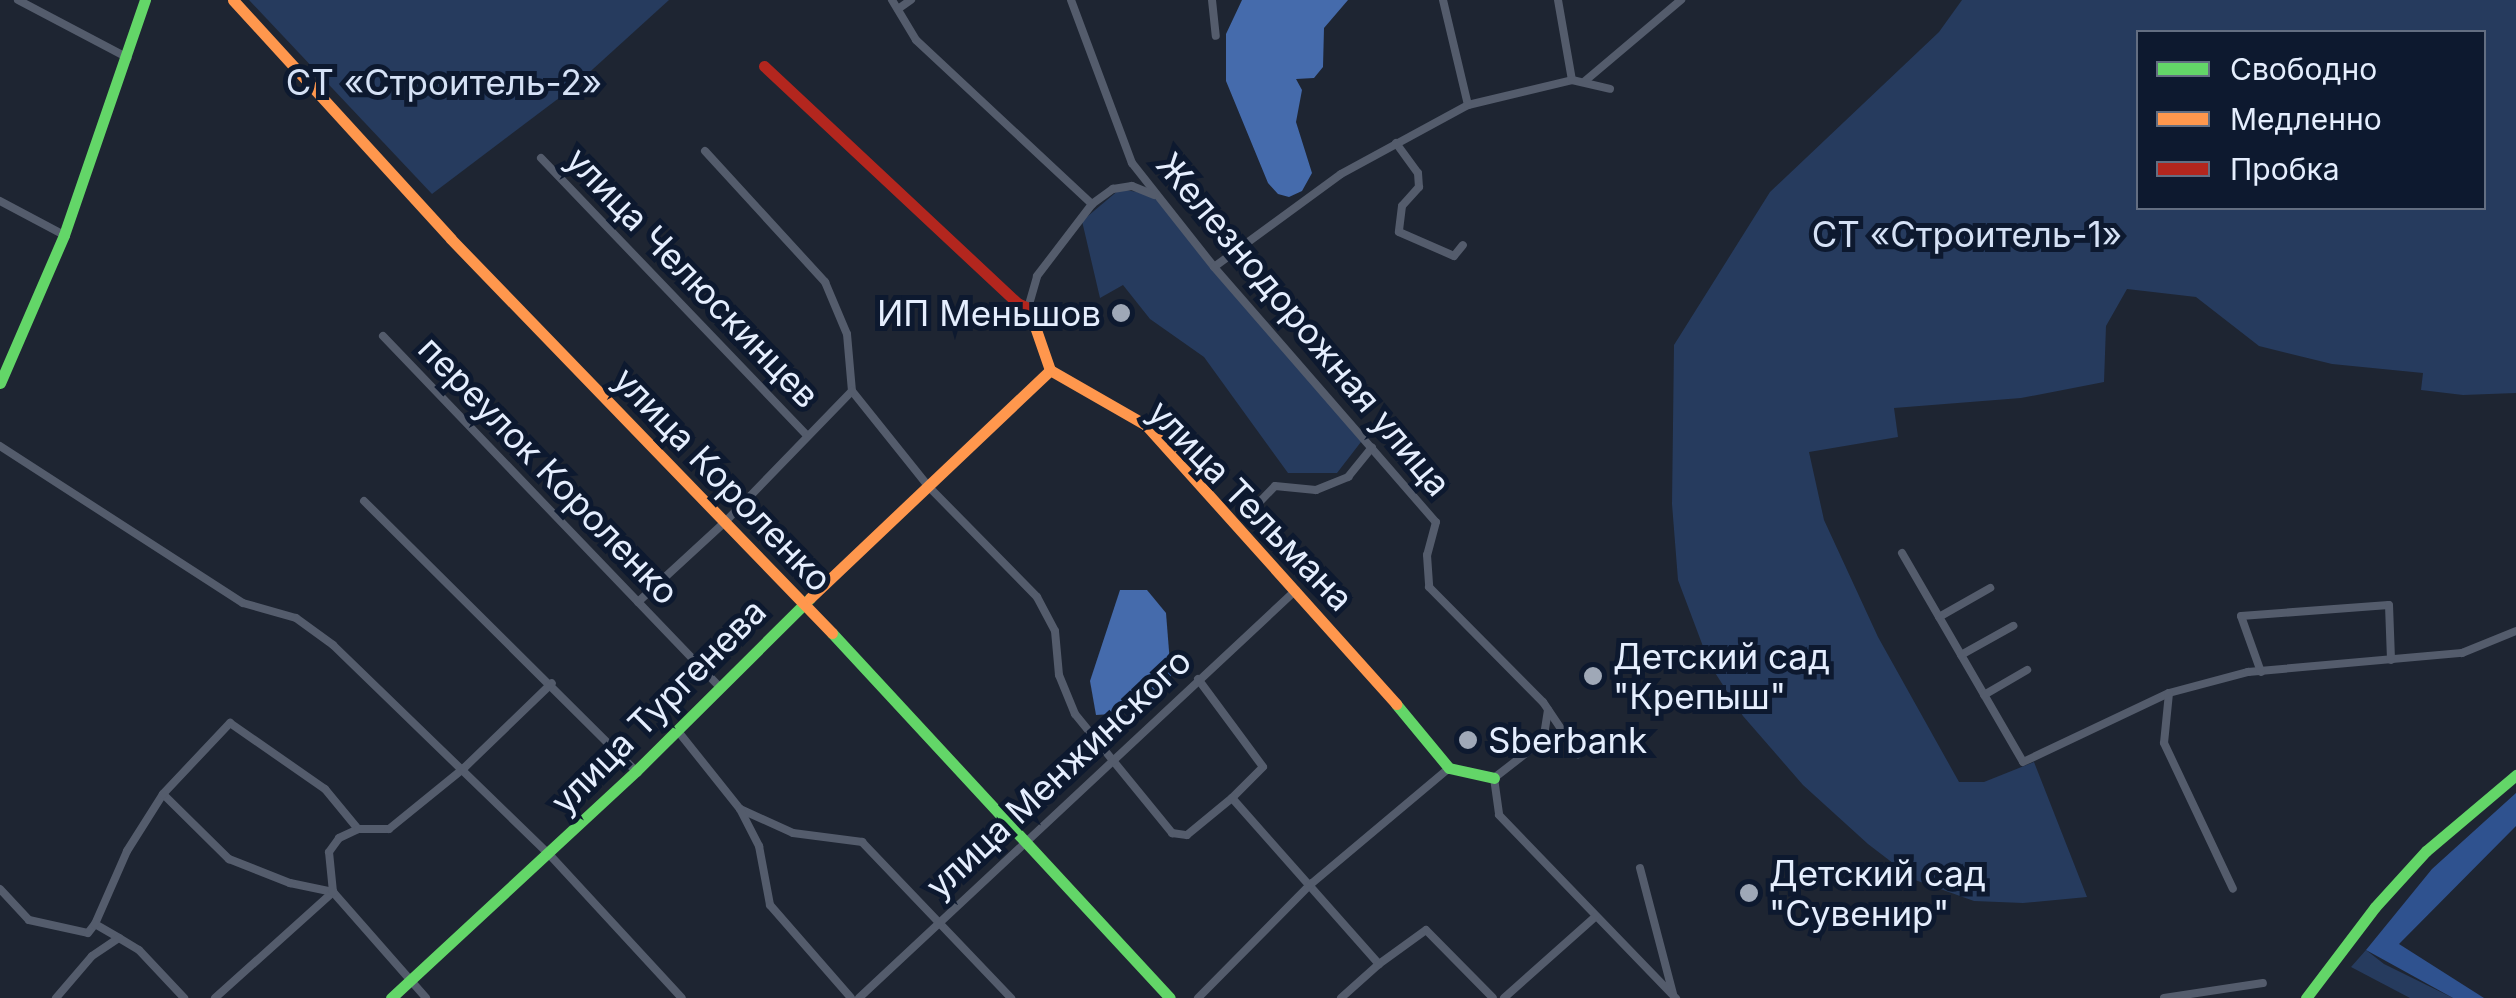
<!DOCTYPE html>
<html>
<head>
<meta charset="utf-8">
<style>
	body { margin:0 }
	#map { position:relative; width:2516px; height:998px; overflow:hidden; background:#1e2532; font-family:Inter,sans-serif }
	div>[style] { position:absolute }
	.green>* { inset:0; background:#263b5e }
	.forest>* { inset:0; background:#2f528f }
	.water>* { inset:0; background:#456bac }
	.street>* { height:8px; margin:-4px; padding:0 4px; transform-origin:4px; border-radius:4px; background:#545c6c }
	.fast>* { height:11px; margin:-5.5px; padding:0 5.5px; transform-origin:5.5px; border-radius:5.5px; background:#63d668 }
	.slow>* { height:11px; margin:-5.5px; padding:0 5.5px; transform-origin:5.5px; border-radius:5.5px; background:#ff974d }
	.jam>* { height:11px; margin:-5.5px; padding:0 5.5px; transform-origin:5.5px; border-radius:5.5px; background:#b3261e }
	.dots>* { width:28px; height:28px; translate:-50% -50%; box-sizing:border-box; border:5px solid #0d192f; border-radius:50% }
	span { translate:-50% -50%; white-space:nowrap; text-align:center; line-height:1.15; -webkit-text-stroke:10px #0d192f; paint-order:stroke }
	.park-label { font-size:35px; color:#d5e1f5 }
	.street-label { font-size:35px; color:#e5eefe }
	.poi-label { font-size:35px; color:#e5eefe }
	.right { translate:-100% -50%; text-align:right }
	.left { translate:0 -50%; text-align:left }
	.legend { position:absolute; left:2136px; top:30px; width:350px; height:180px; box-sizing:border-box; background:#0d192f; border:2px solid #636e82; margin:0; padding:12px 18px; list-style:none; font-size:30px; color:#e5eefe }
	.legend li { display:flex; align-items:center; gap:20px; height:50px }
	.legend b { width:50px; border:2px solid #636e82 }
</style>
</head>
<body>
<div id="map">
	<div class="green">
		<div style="clip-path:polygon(249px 0,669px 0,571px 89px,432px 194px)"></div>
		<div style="clip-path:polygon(evenodd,1962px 0,2516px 0,2516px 393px,2463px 395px,2421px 390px,2423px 373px,2332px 364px,2259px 346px,2196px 297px,2127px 289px,2106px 326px,2104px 382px,2021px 398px,1894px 408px,1898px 437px,1809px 452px,1824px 520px,1878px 637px,1959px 782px,1984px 782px,2034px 762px,2087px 897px,2023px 903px,1974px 901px,1915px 880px,1868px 844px,1803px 785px,1743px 716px,1710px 665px,1678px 580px,1672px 504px,1674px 345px,1770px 192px,1939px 32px,1962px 0,2484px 32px,2484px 208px,2138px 208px,2138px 32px,2484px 32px)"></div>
		<div style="clip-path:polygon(1120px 189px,1154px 195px,1364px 438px,1337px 473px,1288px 473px,1204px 357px,1150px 319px,1123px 285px,1100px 298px,1082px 221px)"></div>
		<div style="clip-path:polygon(2366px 950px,2384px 964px,2453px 998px,2410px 998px,2351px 967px)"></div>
	</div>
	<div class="forest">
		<div style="clip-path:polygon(2516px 793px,2516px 826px,2399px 944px,2484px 998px,2453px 998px,2366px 950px,2432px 869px)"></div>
	</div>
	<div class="water">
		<div style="clip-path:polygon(1242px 0,1348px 0,1324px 28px,1323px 67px,1314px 78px,1296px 79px,1302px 90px,1296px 122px,1312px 173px,1302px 191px,1289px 197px,1278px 194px,1268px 183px,1226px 81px,1226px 34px)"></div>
		<div style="clip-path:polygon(1120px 590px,1147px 590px,1166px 613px,1171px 676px,1128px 713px,1096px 715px,1090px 681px)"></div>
	</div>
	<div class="street">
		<div style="left:18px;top:0;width:124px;rotate:27.8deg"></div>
		<div style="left:892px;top:0;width:47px;rotate:59deg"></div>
		<div style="left:916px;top:40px;width:241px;rotate:43deg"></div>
		<div style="left:1071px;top:0;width:174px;rotate:69.5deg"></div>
		<div style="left:1132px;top:163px;width:132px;rotate:51.7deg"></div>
		<div style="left:1214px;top:267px;width:338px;rotate:49deg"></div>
		<div style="left:1436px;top:522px;width:34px;rotate:105deg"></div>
		<div style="left:1427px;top:555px;width:32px;rotate:86deg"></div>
		<div style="left:1429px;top:587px;width:162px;rotate:45.3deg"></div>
		<div style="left:1543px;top:702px;width:63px;rotate:56.1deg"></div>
		<div style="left:1212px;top:0;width:36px;rotate:84deg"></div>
		<div style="left:1443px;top:0;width:108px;rotate:76.6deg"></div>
		<div style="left:1558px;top:0;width:81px;rotate:80.1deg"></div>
		<div style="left:898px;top:9px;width:16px;rotate:-35deg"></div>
		<div style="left:1585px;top:81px;width:126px;rotate:-40.2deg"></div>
		<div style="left:1396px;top:143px;width:37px;rotate:54deg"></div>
		<div style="left:1418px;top:173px;width:14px;rotate:86deg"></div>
		<div style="left:1419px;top:187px;width:25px;rotate:132deg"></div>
		<div style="left:1402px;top:206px;width:26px;rotate:97deg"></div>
		<div style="left:1399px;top:232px;width:60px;rotate:23.6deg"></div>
		<div style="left:1454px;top:256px;width:14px;rotate:-51deg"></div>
		<div style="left:705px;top:151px;width:178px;rotate:47.5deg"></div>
		<div style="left:825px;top:282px;width:56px;rotate:67.1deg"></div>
		<div style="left:847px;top:334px;width:57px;rotate:85deg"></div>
		<div style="left:541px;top:158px;width:383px;rotate:46.2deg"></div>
		<div style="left:0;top:201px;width:72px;rotate:28deg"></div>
		<div style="left:1214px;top:267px;width:157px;rotate:-36.2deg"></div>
		<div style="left:1341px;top:174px;width:145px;rotate:-28.5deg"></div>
		<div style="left:1468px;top:105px;width:107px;rotate:-13.5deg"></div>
		<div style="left:1572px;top:80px;width:39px;rotate:13deg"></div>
		<div style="left:1028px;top:308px;width:33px;rotate:-74deg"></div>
		<div style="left:1037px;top:276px;width:91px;rotate:-52.6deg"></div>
		<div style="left:1092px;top:204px;width:26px;rotate:-36deg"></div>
		<div style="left:1113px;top:189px;width:19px;rotate:-9deg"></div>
		<div style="left:1132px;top:186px;width:24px;rotate:22deg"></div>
		<div style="left:383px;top:336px;width:484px;rotate:46.2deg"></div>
		<div style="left:852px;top:391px;width:123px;rotate:51.3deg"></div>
		<div style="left:929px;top:487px;width:154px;rotate:45.5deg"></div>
		<div style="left:1037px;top:597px;width:38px;rotate:62deg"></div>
		<div style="left:1055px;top:631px;width:44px;rotate:84.8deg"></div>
		<div style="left:1059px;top:675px;width:42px;rotate:67.7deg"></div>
		<div style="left:1075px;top:714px;width:154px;rotate:50.8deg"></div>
		<div style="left:1172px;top:833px;width:15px;rotate:8deg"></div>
		<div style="left:1187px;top:835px;width:58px;rotate:-39.4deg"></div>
		<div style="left:0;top:446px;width:289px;rotate:32.9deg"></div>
		<div style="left:243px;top:603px;width:55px;rotate:15.8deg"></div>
		<div style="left:296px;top:618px;width:46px;rotate:36.1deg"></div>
		<div style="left:333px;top:645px;width:299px;rotate:44.1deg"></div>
		<div style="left:548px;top:853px;width:197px;rotate:47.3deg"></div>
		<div style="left:364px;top:501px;width:383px;rotate:44.8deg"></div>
		<div style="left:1247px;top:515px;width:40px;rotate:-46deg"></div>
		<div style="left:1275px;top:486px;width:41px;rotate:5.6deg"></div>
		<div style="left:1316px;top:490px;width:35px;rotate:-22deg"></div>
		<div style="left:1348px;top:477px;width:38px;rotate:-51deg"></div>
		<div style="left:1902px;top:553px;width:241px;rotate:59.9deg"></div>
		<div style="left:2023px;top:762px;width:161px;rotate:-25.3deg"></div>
		<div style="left:2169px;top:693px;width:82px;rotate:-14.9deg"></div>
		<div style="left:2248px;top:672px;width:215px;rotate:-5.1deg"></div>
		<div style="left:2462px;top:653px;width:58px;rotate:-22.2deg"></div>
		<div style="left:638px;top:602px;width:120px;rotate:-42.6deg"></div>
		<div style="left:726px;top:521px;width:181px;rotate:-45.9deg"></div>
		<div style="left:1939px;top:617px;width:59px;rotate:-29.6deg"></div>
		<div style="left:1961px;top:655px;width:60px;rotate:-29.1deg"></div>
		<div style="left:2261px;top:672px;width:59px;rotate:-109.7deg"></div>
		<div style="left:2241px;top:616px;width:148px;rotate:-4.3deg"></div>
		<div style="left:2389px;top:605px;width:55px;rotate:87.9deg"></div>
		<div style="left:1198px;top:679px;width:109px;rotate:53.5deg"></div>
		<div style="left:1263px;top:767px;width:44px;rotate:135deg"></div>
		<div style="left:1232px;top:798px;width:222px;rotate:48.5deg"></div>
		<div style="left:1379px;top:964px;width:58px;rotate:-35.9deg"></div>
		<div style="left:1426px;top:930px;width:95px;rotate:45.4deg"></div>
		<div style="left:2169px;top:693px;width:50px;rotate:95.7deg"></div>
		<div style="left:2164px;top:743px;width:161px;rotate:64.7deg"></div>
		<div style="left:1984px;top:695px;width:50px;rotate:-30.2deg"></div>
		<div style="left:1548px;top:710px;width:30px;rotate:99deg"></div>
		<div style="left:1543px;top:740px;width:62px;rotate:142.2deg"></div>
		<div style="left:1494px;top:778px;width:37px;rotate:82deg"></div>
		<div style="left:1499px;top:815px;width:255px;rotate:46deg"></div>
		<div style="left:677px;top:730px;width:101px;rotate:51.4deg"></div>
		<div style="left:740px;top:809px;width:58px;rotate:24.4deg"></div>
		<div style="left:793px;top:833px;width:70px;rotate:7.4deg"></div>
		<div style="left:862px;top:842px;width:216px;rotate:46.3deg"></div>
		<div style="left:163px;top:794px;width:93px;rotate:44.6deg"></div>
		<div style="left:229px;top:859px;width:66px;rotate:21.5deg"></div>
		<div style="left:290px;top:883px;width:44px;rotate:11.8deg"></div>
		<div style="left:333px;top:892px;width:141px;rotate:48.7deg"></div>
		<div style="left:740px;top:809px;width:42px;rotate:62.8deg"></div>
		<div style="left:759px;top:846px;width:60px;rotate:79.4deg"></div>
		<div style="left:770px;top:905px;width:123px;rotate:48.9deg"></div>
		<div style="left:1640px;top:868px;width:130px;rotate:75.3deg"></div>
		<div style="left:0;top:889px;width:42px;rotate:46.9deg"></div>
		<div style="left:29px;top:920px;width:60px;rotate:12.4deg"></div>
		<div style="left:88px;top:933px;width:11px;rotate:-52deg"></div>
		<div style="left:95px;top:924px;width:28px;rotate:30deg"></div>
		<div style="left:119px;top:938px;width:23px;rotate:31deg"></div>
		<div style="left:139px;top:950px;width:66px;rotate:46.8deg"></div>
		<div style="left:95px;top:924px;width:80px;rotate:-66.3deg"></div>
		<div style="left:127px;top:851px;width:67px;rotate:-57.7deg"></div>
		<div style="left:163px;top:794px;width:98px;rotate:-46.7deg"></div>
		<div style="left:230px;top:723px;width:116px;rotate:34.8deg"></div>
		<div style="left:325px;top:789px;width:52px;rotate:50.5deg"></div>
		<div style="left:56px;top:998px;width:55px;rotate:-49.4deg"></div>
		<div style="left:92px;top:956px;width:32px;rotate:-34deg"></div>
		<div style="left:215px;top:998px;width:159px;rotate:-41.9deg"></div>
		<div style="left:333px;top:892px;width:40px;rotate:-95.7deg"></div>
		<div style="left:329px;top:852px;width:17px;rotate:-54deg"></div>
		<div style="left:339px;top:838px;width:21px;rotate:-25deg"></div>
		<div style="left:358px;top:829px;width:31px"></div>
		<div style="left:389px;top:829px;width:97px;rotate:-39.1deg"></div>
		<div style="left:464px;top:768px;width:122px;rotate:-44deg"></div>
		<div style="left:859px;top:998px;width:598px;rotate:-43.03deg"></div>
		<div style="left:1198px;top:998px;width:161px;rotate:-45.3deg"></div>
		<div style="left:1311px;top:884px;width:180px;rotate:-40deg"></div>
		<div style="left:1341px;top:998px;width:51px;rotate:-41.8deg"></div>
		<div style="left:1504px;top:998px;width:123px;rotate:-41.7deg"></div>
		<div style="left:2164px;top:998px;width:100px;rotate:-8.6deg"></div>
	</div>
	<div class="fast">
		<div style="left:0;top:383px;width:161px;rotate:-66.6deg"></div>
		<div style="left:64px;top:235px;width:249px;rotate:-71deg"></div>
		<div style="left:832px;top:633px;width:497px;rotate:47.2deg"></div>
		<div style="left:1396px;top:704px;width:83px;rotate:50.4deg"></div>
		<div style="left:1449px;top:768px;width:46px;rotate:12.5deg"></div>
		<div style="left:391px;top:998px;width:334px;rotate:-42.8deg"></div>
		<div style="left:636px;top:771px;width:245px;rotate:-44.8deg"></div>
		<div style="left:2306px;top:998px;width:114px;rotate:-52.8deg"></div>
		<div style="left:2375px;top:907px;width:76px;rotate:-47.7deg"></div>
		<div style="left:2426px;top:851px;width:118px;rotate:-40.2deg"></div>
	</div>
	<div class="slow">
		<div style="left:233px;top:0;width:323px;rotate:47.6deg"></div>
		<div style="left:451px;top:239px;width:548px;rotate:45.96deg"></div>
		<div style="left:1032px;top:318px;width:55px;rotate:70.9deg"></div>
		<div style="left:1050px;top:370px;width:111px;rotate:29.8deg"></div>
		<div style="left:1146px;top:425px;width:375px;rotate:48.1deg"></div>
		<div style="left:810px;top:598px;width:331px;rotate:-43.5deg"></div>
	</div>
	<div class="jam">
		<div style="left:764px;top:66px;width:347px;rotate:43.1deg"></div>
		<div style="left:1017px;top:303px;width:12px;rotate:24deg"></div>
		<div style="left:1028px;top:308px;width:11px;rotate:68deg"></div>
	</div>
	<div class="dots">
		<div style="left:1121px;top:313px;background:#9fa8b7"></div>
		<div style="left:1593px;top:676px;background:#9fa8b7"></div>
		<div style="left:1468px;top:740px;background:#9fa8b7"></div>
		<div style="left:1749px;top:893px;background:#9fa8b7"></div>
	</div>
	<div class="park-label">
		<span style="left:444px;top:82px">СТ «Строитель-2»</span>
		<span style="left:1967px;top:234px">СТ «Строитель-1»</span>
	</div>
	<div class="street-label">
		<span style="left:693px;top:277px;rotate:46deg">улица Челюскинцев</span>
		<span style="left:1304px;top:324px;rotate:50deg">Железнодорожная улица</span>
		<span style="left:549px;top:470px;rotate:46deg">переулок Короленко</span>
		<span style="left:723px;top:479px;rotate:46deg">улица Короленко</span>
		<span style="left:1251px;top:505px;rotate:46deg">улица Тельмана</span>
		<span style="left:658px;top:706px;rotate:-45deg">улица Тургенева</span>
		<span style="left:1058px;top:773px;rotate:-43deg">улица Менжинского</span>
	</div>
	<div class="poi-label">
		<span class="right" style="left:1101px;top:313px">ИП Меньшов</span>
		<span class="left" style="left:1613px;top:676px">Детский сад<br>"Крепыш"</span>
		<span class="left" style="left:1488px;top:740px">Sberbank</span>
		<span class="left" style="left:1769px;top:893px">Детский сад<br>"Сувенир"</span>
	</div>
	<ul class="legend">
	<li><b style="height:12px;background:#63d668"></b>Свободно</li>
	<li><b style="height:12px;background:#ff974d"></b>Медленно</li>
	<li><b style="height:12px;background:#b3261e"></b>Пробка</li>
	</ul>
</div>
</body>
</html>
